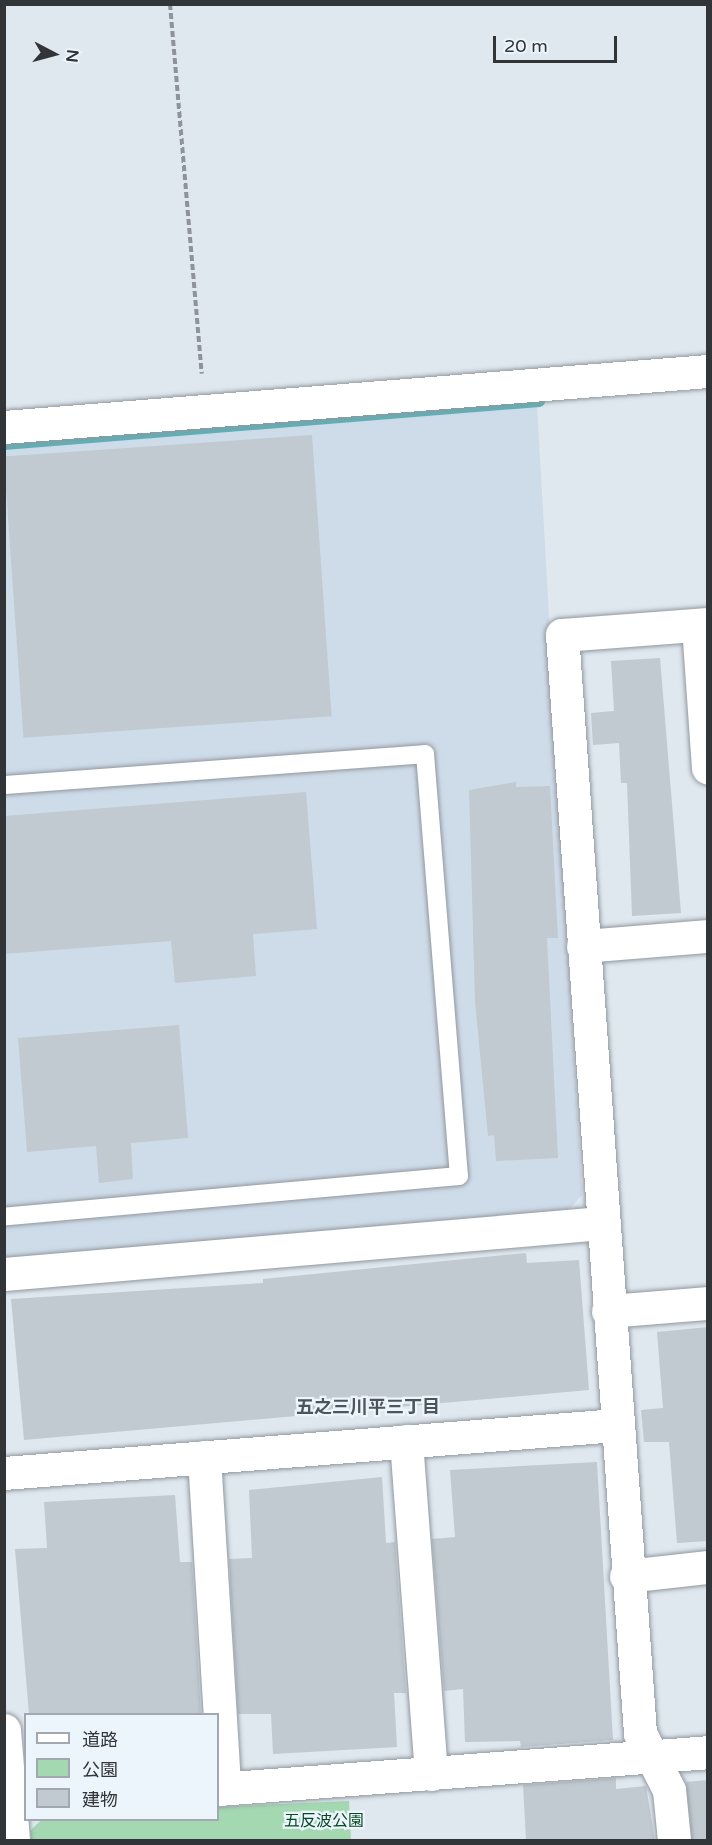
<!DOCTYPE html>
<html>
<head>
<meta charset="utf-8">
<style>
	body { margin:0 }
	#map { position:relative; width:712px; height:1845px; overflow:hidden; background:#dfe7ef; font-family:"Varela Round","Noto Sans JP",sans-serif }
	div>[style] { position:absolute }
	.built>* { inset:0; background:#cedce9 }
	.green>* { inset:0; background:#a3d8b1 }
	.stream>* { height:12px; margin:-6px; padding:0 6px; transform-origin:6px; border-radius:6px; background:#5db1b8 }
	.building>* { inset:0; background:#c1c9d1; transform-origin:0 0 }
	.path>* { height:4px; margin-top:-2px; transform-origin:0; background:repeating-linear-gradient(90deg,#8d9398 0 6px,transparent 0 9px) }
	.roads { filter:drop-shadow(0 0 2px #91989f) drop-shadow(0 0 2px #91989f) }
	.service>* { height:18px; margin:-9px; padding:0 9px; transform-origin:9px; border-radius:9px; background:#fff }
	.minor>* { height:33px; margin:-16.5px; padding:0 16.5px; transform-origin:16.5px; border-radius:16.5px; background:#fff }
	span { translate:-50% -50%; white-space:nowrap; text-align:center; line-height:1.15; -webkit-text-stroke:4.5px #ecf4fc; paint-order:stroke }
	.park-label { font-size:16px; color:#074b25 }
	.neighbourhood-label { font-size:18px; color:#4e545b; font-weight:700 }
	.frame { position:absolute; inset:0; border:6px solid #323538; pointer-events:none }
	.legend { position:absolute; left:24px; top:1713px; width:195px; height:108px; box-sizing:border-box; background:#ecf4fc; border:2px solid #a2a8ae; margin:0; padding:8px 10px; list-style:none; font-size:18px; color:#323538 }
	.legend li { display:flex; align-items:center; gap:12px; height:30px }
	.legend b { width:30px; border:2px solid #a2a8ae }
	.north { position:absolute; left:24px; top:24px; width:60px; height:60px; -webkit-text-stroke:4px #ecf4fc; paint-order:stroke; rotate:96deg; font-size:16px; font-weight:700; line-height:24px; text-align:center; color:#323538 }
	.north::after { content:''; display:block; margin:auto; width:21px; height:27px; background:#323538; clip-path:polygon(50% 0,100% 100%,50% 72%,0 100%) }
	.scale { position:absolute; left:493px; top:36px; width:124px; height:27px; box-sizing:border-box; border:3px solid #323538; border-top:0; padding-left:8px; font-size:18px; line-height:21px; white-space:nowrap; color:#323538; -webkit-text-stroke:4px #ecf4fc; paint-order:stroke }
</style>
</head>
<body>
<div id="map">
	<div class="built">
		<div style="clip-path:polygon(537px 406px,582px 1195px,566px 1213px,5px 1259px,5px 449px)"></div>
	</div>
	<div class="green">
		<div style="clip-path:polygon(349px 1801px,351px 1840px,31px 1840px,30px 1831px,41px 1820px,218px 1820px,218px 1807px)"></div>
	</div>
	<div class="stream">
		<div style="left:4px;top:444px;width:537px;rotate:-4.6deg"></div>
	</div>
	<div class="building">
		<div style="left:312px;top:435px;width:282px;height:309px;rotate:86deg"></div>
		<div style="clip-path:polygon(660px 658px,681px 913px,632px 916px,627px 783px,621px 783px,619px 743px,593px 745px,591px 713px,614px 711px,611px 661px)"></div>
		<div style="clip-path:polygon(516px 782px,516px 787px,550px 786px,558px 938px,547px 938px,558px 1158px,496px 1161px,494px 1135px,488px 1136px,475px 1002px,469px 790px)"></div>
		<div style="clip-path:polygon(306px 792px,317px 929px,253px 934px,256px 976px,175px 983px,171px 941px,4px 954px,4px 816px)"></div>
		<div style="clip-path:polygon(179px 1025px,188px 1138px,131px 1143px,133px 1179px,99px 1183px,96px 1146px,27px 1152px,18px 1038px)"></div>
		<div style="clip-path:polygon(526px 1253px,527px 1263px,579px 1260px,589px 1390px,24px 1440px,11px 1299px,263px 1283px,263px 1279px)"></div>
		<div style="clip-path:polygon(708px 1327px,708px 1541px,677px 1543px,669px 1442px,644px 1442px,641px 1410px,663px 1408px,657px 1332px)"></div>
		<div style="clip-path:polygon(597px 1462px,613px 1740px,521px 1747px,520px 1741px,465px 1742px,463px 1689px,444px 1691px,432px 1539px,455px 1537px,450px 1470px)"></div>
		<div style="clip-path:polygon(382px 1477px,386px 1543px,395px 1542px,406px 1693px,394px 1693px,397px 1747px,273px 1754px,271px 1714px,238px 1714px,229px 1559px,252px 1558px,249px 1490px)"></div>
		<div style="clip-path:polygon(175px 1495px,180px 1562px,192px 1562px,201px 1714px,29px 1714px,15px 1549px,47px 1548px,44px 1502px)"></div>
		<div style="clip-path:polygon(616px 1778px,616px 1789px,646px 1786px,655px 1840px,526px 1840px,523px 1785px)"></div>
		<div style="clip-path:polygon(708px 1780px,708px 1840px,692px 1840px,686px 1782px)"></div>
	</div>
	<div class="path">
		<div style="left:170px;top:4px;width:371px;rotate:85.1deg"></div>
	</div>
	<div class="roads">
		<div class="service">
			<div style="left:4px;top:785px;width:422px;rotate:-4.2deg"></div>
			<div style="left:425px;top:754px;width:423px;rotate:85.4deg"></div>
			<div style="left:459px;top:1176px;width:457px;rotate:174.9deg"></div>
		</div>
		<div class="minor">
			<div style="left:4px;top:427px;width:706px;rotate:-4.55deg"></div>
			<div style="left:698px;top:625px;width:143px;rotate:86deg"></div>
			<div style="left:583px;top:946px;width:125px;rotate:-4.6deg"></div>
			<div style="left:4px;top:1274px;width:600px;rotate:-4.87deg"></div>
			<div style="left:608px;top:1311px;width:100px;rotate:-4.6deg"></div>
			<div style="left:406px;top:1441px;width:334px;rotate:85.7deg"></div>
			<div style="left:204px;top:1457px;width:332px;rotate:86.5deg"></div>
			<div style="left:4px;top:1473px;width:614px;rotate:-4.48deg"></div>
			<div style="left:626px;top:1576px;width:82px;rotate:-6.3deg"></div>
			<div style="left:4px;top:1730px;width:110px;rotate:85.3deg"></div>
			<div style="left:218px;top:1789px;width:491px;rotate:-4.3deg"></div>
			<div style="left:674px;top:1840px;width:50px;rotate:-95.7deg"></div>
			<div style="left:669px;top:1790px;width:64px;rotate:-117deg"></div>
			<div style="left:640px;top:1733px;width:1101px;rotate:-94.06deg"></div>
			<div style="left:562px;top:635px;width:146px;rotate:-4.3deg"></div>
		</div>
	</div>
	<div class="park-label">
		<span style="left:324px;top:1821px">五反波公園</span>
	</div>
	<div class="neighbourhood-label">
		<span style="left:368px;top:1407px">五之三川平三丁目</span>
	</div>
	<div class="frame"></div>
	<ul class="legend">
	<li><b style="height:8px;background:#fff"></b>道路</li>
	<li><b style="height:16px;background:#a3d8b1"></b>公園</li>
	<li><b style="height:16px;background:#c1c9d1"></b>建物</li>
	</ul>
	<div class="north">N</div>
	<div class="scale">20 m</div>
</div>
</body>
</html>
